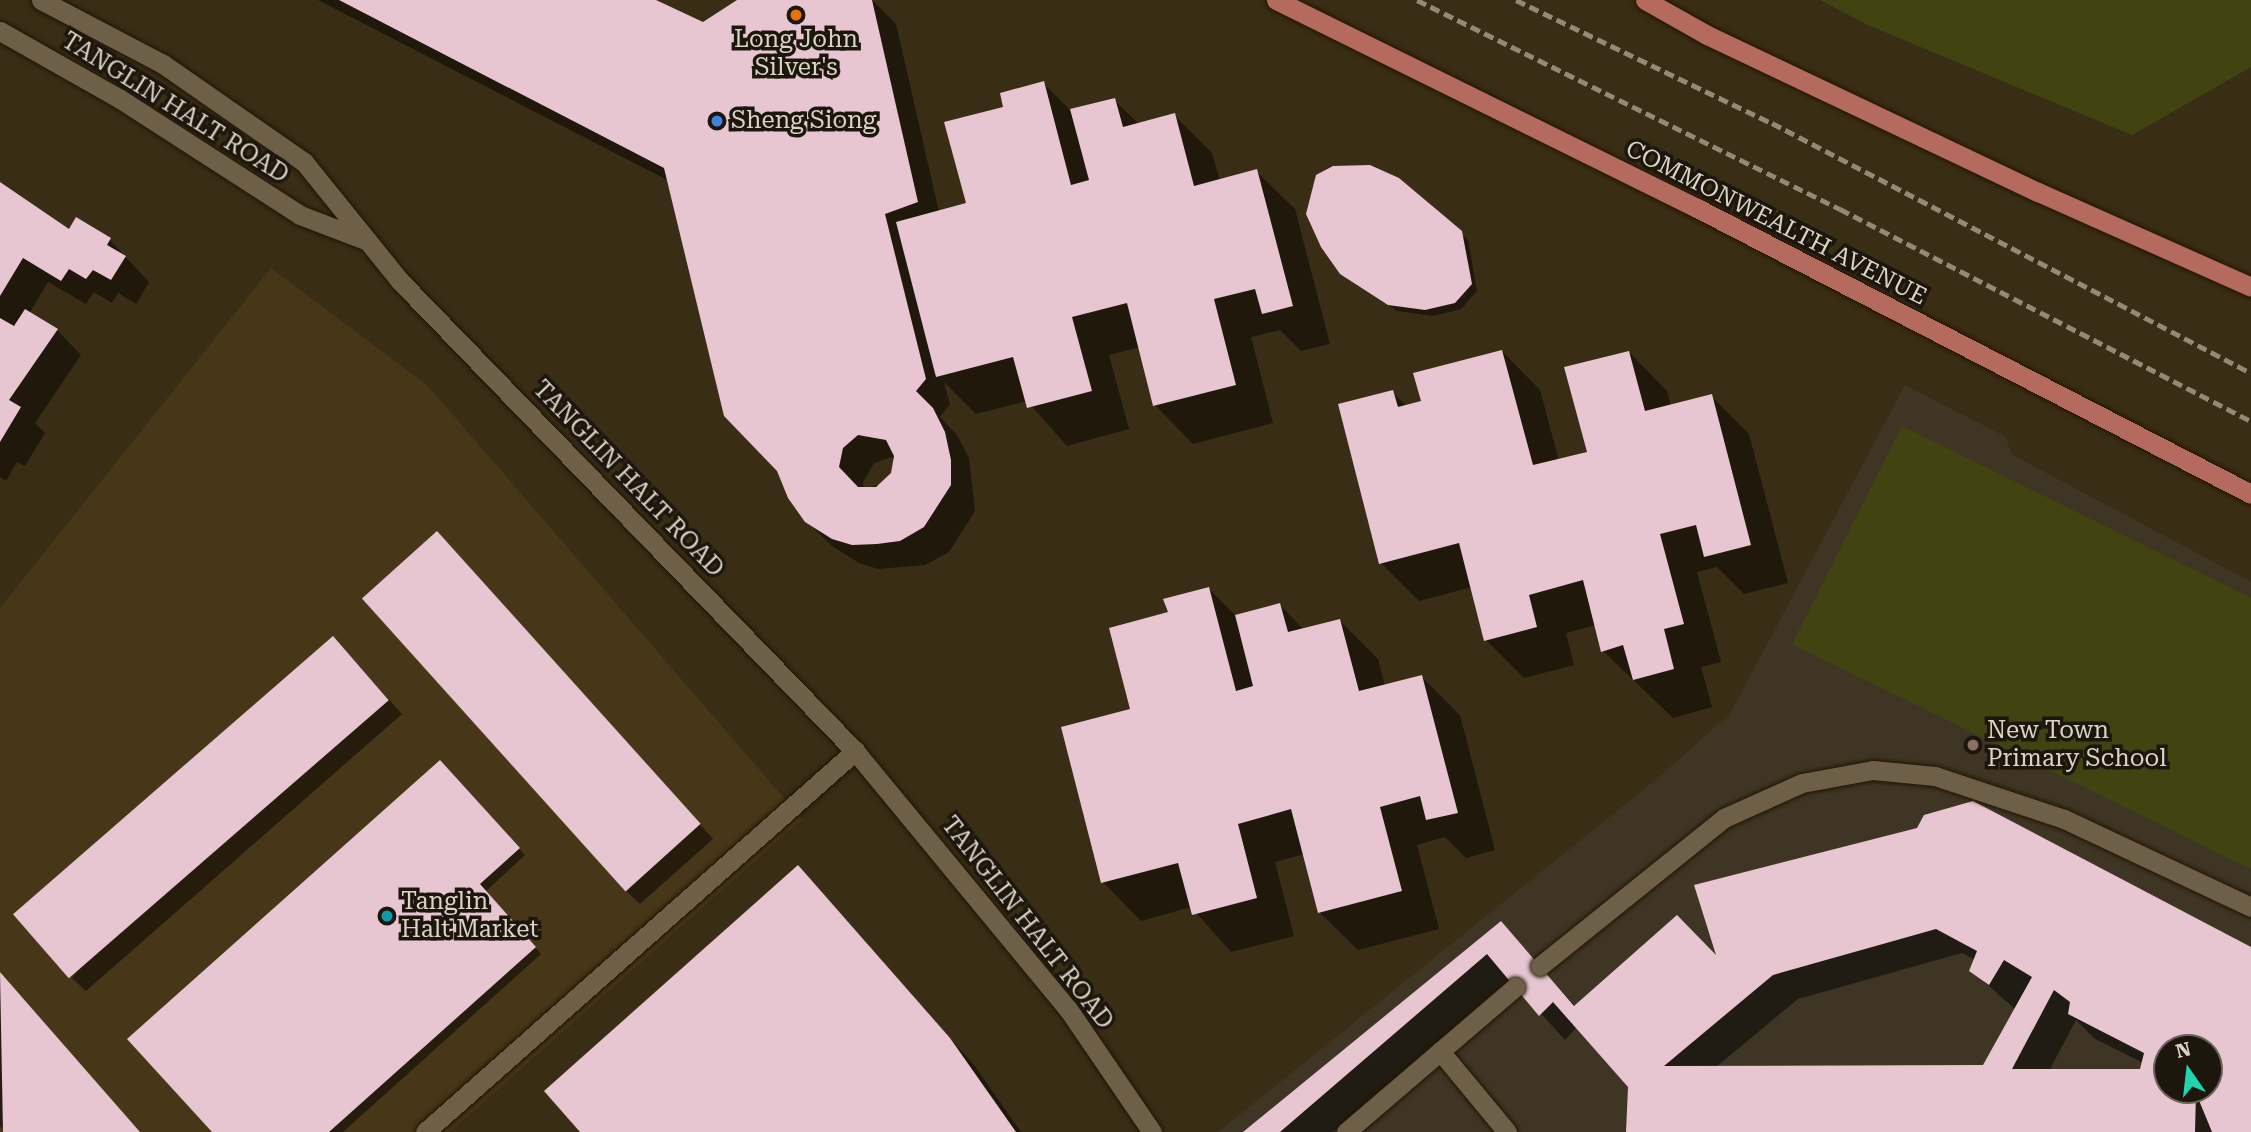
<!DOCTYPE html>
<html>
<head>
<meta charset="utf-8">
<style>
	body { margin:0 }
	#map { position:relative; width:2251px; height:1132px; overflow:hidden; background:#3a2d16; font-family:"Roboto Serif",serif }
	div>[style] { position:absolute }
	.built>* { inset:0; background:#473618 }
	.education>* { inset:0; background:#3f3525 }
	.green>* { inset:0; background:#414410 }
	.shadow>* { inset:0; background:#0007 }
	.building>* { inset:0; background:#e7c6d1; transform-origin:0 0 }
	.roads { filter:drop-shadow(0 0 2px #211501) drop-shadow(0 0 2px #211501) }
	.service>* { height:19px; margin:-9.5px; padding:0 9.5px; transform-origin:9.5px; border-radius:9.5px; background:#6e6048 }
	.minor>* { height:19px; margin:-9.5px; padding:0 9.5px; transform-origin:9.5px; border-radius:9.5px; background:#6e6048 }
	.primary>* { height:19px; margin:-9.5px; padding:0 9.5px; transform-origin:9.5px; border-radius:9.5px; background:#b46b5e }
	.rail>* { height:5px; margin-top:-2.5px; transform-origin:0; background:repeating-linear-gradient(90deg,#948978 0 10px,transparent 0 15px) }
	.dots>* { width:19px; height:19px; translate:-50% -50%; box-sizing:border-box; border:4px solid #1c160d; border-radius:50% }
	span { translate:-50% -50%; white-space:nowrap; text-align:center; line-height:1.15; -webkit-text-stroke:7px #1c160d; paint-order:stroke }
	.poi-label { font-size:24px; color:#dbd3c6 }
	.left { translate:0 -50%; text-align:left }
	.street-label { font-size:24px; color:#dbd3c6 }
	.north { position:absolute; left:2153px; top:1034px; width:70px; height:70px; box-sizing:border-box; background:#1c160d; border:2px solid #686257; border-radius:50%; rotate:346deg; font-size:19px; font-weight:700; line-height:28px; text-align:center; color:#dbd3c6 }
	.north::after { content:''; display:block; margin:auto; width:24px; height:32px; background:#1fd5b0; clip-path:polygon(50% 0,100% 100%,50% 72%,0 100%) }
</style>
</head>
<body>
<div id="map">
	<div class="built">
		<div style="clip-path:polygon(271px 268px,428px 386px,802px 819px,450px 1132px,0 1132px,0 608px)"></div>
	</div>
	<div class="education">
		<div style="clip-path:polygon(evenodd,1905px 385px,2006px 437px,2011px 454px,2251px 582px,2251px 1132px,1218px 1132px,1659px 777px,1730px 714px,1905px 385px,2167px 1048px,2209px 1048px,2209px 1090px,2167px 1090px,2167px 1048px)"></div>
	</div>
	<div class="green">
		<div style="clip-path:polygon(1820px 0,2251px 0,2251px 67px,2132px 135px,1868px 25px)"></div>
		<div style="clip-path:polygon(1902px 426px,2251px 598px,2251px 869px,1792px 644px)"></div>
	</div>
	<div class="shadow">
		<div style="clip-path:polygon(evenodd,318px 0,652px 0,704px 24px,740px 0,872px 0,896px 24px,939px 212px,968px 205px,1005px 108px,1043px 83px,1071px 111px,1114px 100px,1139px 124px,1174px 115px,1212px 153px,1220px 181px,1256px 171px,1295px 209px,1330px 344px,1301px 351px,1280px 330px,1251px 337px,1273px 423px,1193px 444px,1155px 405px,1140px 347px,1109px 355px,1129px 429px,1067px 446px,1027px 401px,976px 414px,944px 382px,950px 404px,940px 417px,957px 435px,969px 458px,975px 511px,949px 552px,925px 565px,878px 569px,859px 563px,832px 546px,806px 521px,669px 181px,318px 0,892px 457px,896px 465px,887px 482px,864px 489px,863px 482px,874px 463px,892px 457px)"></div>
		<div style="clip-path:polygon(0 184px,70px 231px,110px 240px,149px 282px,136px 304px,118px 293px,112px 303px,94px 292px,86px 304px,48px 282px,29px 314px,57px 330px,81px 355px,35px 423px,45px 433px,25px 466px,17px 462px,6px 481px,0 477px)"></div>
		<div style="clip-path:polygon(1460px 233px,1468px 240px,1477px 291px,1461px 309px,1433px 316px,1397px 311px,1341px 273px)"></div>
		<div style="clip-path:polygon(1502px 351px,1540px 390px,1559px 461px,1589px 453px,1629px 352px,1667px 391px,1671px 406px,1711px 396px,1749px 434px,1788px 583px,1744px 594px,1717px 567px,1697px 572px,1721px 662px,1701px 667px,1712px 707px,1673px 718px,1603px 651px,1596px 625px,1566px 633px,1574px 665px,1524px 678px,1486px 640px,1472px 587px,1419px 601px,1381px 563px,1392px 392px,1407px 406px,1423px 402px)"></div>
		<div style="clip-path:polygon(451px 547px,713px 839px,640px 904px,626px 891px)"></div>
		<div style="clip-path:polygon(1209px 589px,1236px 616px,1280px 605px,1304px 630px,1340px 621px,1378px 659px,1385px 686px,1422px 677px,1460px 715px,1495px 850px,1466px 858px,1445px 837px,1417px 845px,1439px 929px,1358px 950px,1319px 912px,1305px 854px,1275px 862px,1294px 936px,1231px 952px,1191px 907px,1141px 921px,1103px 882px,1132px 711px,1170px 614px)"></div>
		<div style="clip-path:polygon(346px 652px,402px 714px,86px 991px,72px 978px)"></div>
		<div style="clip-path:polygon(446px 768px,525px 855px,485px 892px,541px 954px,343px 1132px,214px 1132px)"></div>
		<div style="clip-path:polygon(798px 868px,974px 1065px,1021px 1132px,582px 1132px)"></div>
		<div style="clip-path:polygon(evenodd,1696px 887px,2251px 949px,2251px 1132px,1627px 1132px,1630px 1087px,1577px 1027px,1565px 1040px,1510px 979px,1333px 1132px,1246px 1132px,1501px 923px,1576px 1007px,1719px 960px,1696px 887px,1962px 953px,1975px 960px,1972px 971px,2016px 1010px,1984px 1067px,1716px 1067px,1798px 999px,1962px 953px,1696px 887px,2076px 1020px,2095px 1039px,2143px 1063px,2141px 1071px,2049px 1071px,2076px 1020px,1696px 887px,2167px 1048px,2209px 1048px,2209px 1090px,2167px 1090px,2167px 1048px)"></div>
		<div style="clip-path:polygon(0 972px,140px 1132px,5px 1132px,0 1126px)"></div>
	</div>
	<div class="building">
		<div style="clip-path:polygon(evenodd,339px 0,656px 0,703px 22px,737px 0,872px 0,918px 202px,885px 214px,926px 379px,916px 391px,933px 408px,945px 432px,951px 460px,951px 485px,924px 527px,900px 541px,877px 544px,852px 545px,832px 539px,805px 522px,788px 498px,777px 471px,724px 416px,664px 168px,339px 0,858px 435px,886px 440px,894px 456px,891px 473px,876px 487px,858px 487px,839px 467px,843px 448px,858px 435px)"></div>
		<div style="clip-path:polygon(1044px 81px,1071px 185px,1089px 180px,1070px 109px,1115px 98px,1123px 127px,1175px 113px,1194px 186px,1257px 169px,1293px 306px,1262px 314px,1255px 289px,1214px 299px,1236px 385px,1153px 406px,1127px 303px,1072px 317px,1092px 391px,1027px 408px,1013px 357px,936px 377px,896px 222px,966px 203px,944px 122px,1003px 107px,1000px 93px)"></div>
		<div style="clip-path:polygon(1370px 165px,1399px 178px,1462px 231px,1472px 284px,1455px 303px,1425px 310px,1388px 305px,1340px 274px,1321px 247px,1306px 214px,1316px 175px,1333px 166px)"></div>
		<div style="clip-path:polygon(0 182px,69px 229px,76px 217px,111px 238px,107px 245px,126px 256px,111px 280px,93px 270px,86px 279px,69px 269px,61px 281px,23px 258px,0 296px)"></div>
		<div style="clip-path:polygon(25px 309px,58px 329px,9px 400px,21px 407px,0 442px,0 318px,14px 326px)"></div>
		<div style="clip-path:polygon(1502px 350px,1533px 465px,1587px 452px,1564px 367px,1629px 351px,1645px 411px,1712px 394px,1751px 545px,1704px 557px,1696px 525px,1660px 534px,1684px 624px,1664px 629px,1674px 669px,1633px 680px,1623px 645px,1601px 652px,1583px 580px,1529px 595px,1537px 627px,1484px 641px,1459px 543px,1379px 564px,1338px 404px,1393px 390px,1398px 407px,1421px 401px,1413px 373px)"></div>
		<div style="left:437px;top:531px;width:394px;height:101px;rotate:48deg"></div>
		<div style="clip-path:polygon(1209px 587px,1236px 691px,1253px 686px,1235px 615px,1280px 603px,1288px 632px,1340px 619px,1359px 691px,1422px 675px,1458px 813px,1426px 820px,1420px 796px,1380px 807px,1402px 891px,1318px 913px,1291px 809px,1238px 824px,1257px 898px,1192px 915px,1178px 863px,1101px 883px,1061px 727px,1130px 709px,1109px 628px,1168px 612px,1163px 599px)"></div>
		<div style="left:333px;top:636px;width:85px;height:424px;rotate:49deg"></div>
		<div style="clip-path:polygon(440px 760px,520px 848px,480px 884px,536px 947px,329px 1132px,212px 1132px,127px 1039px)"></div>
		<div style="clip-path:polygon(evenodd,1973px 801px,2251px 947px,2251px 1132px,2212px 1132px,2196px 1093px,2195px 1132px,1626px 1132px,1628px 1087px,1553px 1002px,1539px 1016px,1487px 954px,1280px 1132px,1243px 1132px,1501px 921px,1574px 1006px,1677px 915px,1716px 955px,1694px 885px,1917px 828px,1924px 815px,1973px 801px,1936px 929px,1977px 951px,1969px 971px,1989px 985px,2004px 960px,2032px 977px,1983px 1065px,1664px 1066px,1773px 975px,1936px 929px,1973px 801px,2054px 990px,2070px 1002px,2068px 1014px,2144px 1053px,2140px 1069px,2012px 1069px,2054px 990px,1973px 801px,2167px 1048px,2209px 1048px,2209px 1090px,2167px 1090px,2167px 1048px)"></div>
		<div style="clip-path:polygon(798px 865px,950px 1038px,1016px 1132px,580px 1132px,544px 1091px)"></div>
		<div style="clip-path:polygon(0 972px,140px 1132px,3px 1132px)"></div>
	</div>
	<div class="roads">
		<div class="service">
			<div style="left:1540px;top:966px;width:236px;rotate:-38.8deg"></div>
			<div style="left:1724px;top:818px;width:85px;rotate:-24.2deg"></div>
			<div style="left:1802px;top:783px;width:72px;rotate:-10.4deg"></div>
			<div style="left:1873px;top:770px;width:62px;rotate:5.5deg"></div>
			<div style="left:1935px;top:776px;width:136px;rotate:18.4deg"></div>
			<div style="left:2064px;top:819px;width:207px;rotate:25.2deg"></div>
			<div style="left:1440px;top:1051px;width:105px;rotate:50.4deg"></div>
			<div style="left:1346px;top:1132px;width:223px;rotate:-40.6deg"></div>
		</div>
		<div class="minor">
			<div style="left:41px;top:0;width:138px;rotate:27.7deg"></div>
			<div style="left:163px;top:64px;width:172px;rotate:34.8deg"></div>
			<div style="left:304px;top:162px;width:153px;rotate:51.1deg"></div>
			<div style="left:400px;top:281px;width:654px;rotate:45.93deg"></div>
			<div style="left:855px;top:751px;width:335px;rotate:50.5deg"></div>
			<div style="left:1068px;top:1009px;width:149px;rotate:55.7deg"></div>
			<div style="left:0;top:31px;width:138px;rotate:29.5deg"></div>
			<div style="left:120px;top:99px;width:214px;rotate:32.8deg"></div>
			<div style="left:300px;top:215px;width:70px;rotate:21deg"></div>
			<div style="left:425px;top:1132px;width:575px;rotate:-41.54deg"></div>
		</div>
		<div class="primary">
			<div style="left:1276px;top:0;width:470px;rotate:26.3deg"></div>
			<div style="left:1697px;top:208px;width:623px;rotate:27.3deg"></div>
			<div style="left:1645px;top:0;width:71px;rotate:29.4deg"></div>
			<div style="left:1707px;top:35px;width:366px;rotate:25.4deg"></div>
			<div style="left:2038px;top:192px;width:233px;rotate:24deg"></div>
		</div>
	</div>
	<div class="rail">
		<div style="left:1417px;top:0;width:472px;rotate:26.3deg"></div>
		<div style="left:1840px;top:209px;width:462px;rotate:27.3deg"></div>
		<div style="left:1516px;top:0;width:284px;rotate:25.7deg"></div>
		<div style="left:1772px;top:123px;width:540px;rotate:27.56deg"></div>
	</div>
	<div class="dots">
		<div style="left:796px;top:15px;background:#e8710a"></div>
		<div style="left:717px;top:121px;background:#3f7fe0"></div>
		<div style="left:1973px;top:745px;background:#8d6e63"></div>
		<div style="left:387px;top:916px;background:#0f9aa8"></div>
	</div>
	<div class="poi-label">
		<span style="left:796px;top:54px">Long John<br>Silver's</span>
		<span class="left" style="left:731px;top:121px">Sheng Siong</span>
		<span class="left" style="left:1987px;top:745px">New Town<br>Primary School</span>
		<span class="left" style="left:401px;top:916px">Tanglin<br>Halt Market</span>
	</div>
	<div class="street-label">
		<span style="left:175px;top:108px;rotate:32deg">TANGLIN HALT ROAD</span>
		<span style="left:1776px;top:223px;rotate:27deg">COMMONWEALTH AVENUE</span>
		<span style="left:628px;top:479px;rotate:46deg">TANGLIN HALT ROAD</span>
		<span style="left:1027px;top:923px;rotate:52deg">TANGLIN HALT ROAD</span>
	</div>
	<div class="north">N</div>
</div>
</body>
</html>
